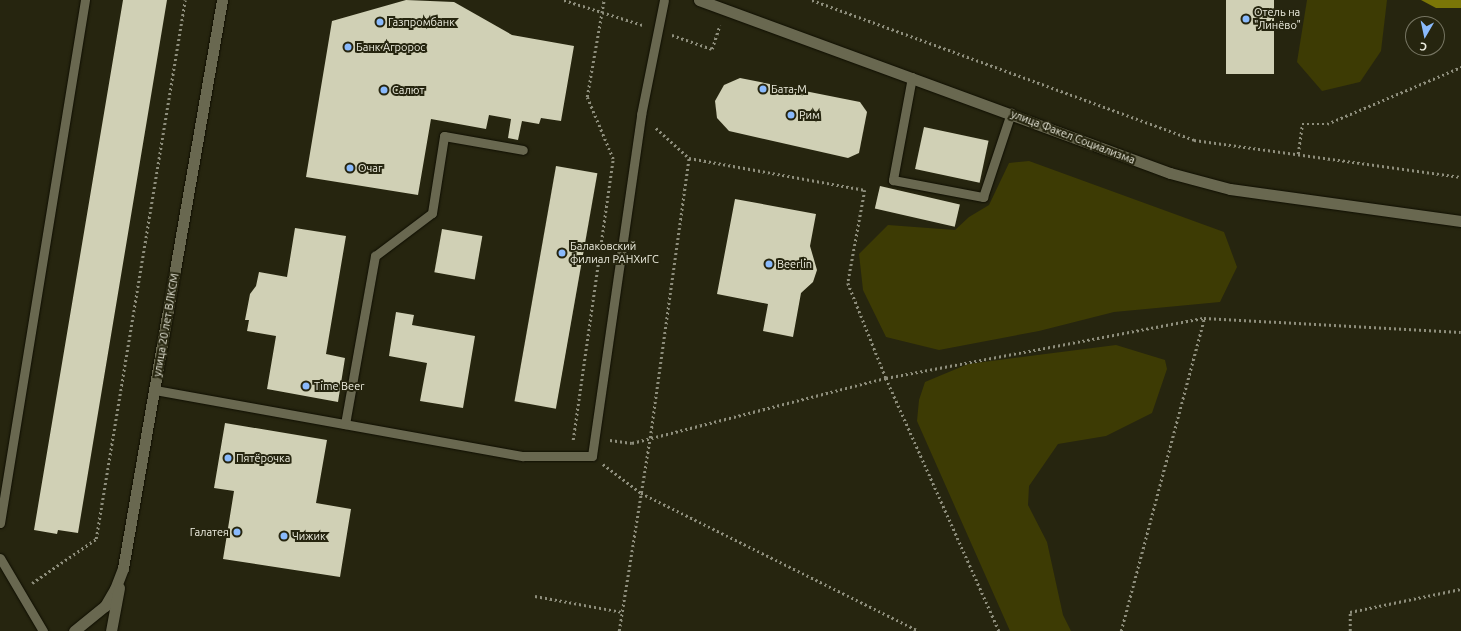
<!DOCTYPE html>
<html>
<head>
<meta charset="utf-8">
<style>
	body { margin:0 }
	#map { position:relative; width:1461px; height:631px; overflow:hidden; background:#26250f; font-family:Ubuntu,sans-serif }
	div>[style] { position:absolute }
	.green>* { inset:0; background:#3d3b04 }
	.water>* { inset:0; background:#7b7607 }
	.building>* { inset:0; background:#d0d0b5; transform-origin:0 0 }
	.path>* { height:2.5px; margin-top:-1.25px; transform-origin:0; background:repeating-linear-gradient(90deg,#8e8e7c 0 2px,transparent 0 5px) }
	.roads { filter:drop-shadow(0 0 1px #0f0e00) drop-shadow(0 0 1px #0f0e00) }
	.service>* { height:9px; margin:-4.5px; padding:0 4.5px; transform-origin:4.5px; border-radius:4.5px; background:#696850 }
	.tertiary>* { height:11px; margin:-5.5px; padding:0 5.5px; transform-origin:5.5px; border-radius:5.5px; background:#696850 }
	.secondary>* { height:11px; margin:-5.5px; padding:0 5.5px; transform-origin:5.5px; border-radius:5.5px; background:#696850 }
	.dots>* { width:11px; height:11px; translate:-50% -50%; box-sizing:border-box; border:2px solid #26250f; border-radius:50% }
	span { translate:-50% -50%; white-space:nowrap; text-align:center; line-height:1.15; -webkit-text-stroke:4px #26250f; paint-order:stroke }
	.poi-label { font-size:11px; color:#ededdf }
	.left { translate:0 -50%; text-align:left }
	.right { translate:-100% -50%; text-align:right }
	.street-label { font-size:11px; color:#ededdf }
	.north { position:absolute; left:1405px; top:16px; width:40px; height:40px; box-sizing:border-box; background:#26250f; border:1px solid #767562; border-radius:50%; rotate:189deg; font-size:11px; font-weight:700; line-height:16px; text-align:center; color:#ededdf }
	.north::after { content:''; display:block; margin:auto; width:14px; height:18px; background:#8abafc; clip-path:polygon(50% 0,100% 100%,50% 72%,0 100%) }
</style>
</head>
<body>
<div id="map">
	<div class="green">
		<div style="clip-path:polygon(1307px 0,1387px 0,1381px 51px,1360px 82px,1322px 91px,1297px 62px)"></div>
		<div style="clip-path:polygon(1029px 161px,1224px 232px,1237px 267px,1220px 302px,1114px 312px,1039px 331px,939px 350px,886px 337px,863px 290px,859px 254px,888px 225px,955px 230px,969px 217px,989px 205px,1009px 163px)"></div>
		<div style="clip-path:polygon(1116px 345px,1165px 360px,1167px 369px,1152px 413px,1106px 436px,1058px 444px,1029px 486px,1028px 505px,1047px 542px,1063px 615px,1071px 631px,1010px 631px,917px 421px,919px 400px,925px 382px,968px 364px)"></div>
	</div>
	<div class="water">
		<div style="clip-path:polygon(1421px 0,1461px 0,1461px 8px,1436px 8px)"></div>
	</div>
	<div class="building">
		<div style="clip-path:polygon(123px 0,167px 0,78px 533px,58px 530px,57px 534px,34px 530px)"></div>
		<div style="clip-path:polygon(406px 0,454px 2px,512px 35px,574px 46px,561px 121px,541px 118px,539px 124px,522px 121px,518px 140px,508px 138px,511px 119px,489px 115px,486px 129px,431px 119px,418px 195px,306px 177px,332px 21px)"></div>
		<div style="left:1226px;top:0;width:48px;height:74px"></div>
		<div style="clip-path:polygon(740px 78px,860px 102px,867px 112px,859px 153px,848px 158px,729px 131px,717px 118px,715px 101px,724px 85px)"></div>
		<div style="left:924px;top:127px;width:66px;height:43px;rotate:12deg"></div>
		<div style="left:556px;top:166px;width:42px;height:239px;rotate:10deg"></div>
		<div style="left:880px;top:186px;width:82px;height:23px;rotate:13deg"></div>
		<div style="clip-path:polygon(735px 199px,816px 214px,810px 246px,817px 270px,813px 282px,801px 293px,793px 337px,763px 331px,768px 304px,717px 294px)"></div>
		<div style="clip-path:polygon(295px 228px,346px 236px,326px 354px,345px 358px,338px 402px,267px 389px,276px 336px,247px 331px,249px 320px,245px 320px,250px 294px,256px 286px,259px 272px,287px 277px)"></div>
		<div style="left:442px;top:229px;width:41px;height:44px;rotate:10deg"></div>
		<div style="clip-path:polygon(396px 312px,414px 315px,412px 325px,475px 336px,463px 408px,420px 401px,427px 363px,389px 356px)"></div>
		<div style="clip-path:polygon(225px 423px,327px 440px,316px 503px,351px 509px,340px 577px,223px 559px,234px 491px,214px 488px)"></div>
	</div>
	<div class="path">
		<div style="left:564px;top:0;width:83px;rotate:17.6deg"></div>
		<div style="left:812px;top:0;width:407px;rotate:20.1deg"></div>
		<div style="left:1194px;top:140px;width:270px;rotate:7.9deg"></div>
		<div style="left:672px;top:35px;width:42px;rotate:19.3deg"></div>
		<div style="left:712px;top:49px;width:25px;rotate:-72deg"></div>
		<div style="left:656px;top:128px;width:45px;rotate:42.3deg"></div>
		<div style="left:689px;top:158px;width:179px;rotate:10.3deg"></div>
		<div style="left:865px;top:190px;width:95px;rotate:100.4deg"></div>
		<div style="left:848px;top:283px;width:102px;rotate:68.2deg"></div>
		<div style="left:886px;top:378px;width:277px;rotate:65.9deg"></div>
		<div style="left:1298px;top:154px;width:30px;rotate:-82deg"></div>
		<div style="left:1302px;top:124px;width:25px"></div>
		<div style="left:1327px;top:124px;width:146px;rotate:-23deg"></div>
		<div style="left:573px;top:440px;width:284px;rotate:-81.9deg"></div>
		<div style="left:613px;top:159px;width:67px;rotate:-112.8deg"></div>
		<div style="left:587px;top:97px;width:98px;rotate:-80.1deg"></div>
		<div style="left:610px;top:440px;width:22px;rotate:8deg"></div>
		<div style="left:632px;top:443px;width:262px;rotate:-14.4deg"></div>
		<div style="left:886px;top:378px;width:324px;rotate:-10.7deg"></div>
		<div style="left:1204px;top:318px;width:257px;rotate:3.1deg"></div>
		<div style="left:603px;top:464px;width:48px;rotate:37.3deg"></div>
		<div style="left:641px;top:493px;width:310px;rotate:26.4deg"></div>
		<div style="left:32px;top:583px;width:78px;rotate:-34.5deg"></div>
		<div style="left:96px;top:539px;width:546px;rotate:-80.62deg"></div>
		<div style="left:535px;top:596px;width:88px;rotate:10.4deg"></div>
		<div style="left:619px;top:631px;width:195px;rotate:-80.9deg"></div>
		<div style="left:650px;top:438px;width:283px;rotate:-82.1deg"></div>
		<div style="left:1121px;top:631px;width:324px;rotate:-75.1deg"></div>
		<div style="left:1350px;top:631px;width:19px;rotate:-90deg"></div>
		<div style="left:1350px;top:612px;width:113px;rotate:-11.7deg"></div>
	</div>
	<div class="roads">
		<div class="service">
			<div style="left:912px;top:77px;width:105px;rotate:100.5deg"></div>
			<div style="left:893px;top:180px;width:92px;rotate:10.7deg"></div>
			<div style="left:983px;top:197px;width:89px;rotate:-71.6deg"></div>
			<div style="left:155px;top:390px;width:374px;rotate:10.2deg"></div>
			<div style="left:523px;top:456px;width:69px"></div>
			<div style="left:592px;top:456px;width:345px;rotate:-81.8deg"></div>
			<div style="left:641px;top:115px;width:117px;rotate:-78.7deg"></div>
			<div style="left:345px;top:424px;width:171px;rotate:-79.9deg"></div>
			<div style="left:375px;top:256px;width:71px;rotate:-37deg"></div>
			<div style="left:432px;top:213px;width:78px;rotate:-81.1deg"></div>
			<div style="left:444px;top:136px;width:80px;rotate:10deg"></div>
			<div style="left:0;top:523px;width:530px;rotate:-80.77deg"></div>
			<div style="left:0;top:558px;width:85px;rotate:59.5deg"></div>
		</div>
		<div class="tertiary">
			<div style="left:74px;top:631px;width:40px;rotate:-39deg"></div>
			<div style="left:105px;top:606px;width:20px;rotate:-60deg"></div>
			<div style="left:115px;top:589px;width:22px;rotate:-69deg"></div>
			<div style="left:123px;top:568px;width:577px;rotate:-80.11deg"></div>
			<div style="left:111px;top:631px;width:44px;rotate:-79.5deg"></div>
		</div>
		<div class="secondary">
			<div style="left:699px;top:0;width:502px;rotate:20.17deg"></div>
			<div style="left:1170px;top:173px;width:62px;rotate:14.9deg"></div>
			<div style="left:1230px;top:189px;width:233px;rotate:7.9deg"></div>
		</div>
	</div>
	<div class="dots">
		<div style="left:1246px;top:19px;background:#8abafc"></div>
		<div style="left:380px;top:22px;background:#8abafc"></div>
		<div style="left:348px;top:47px;background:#8abafc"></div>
		<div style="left:763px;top:89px;background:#8abafc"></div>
		<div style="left:384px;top:90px;background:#8abafc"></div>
		<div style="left:791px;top:115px;background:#8abafc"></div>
		<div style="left:350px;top:168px;background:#8abafc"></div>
		<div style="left:562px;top:253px;background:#8abafc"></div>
		<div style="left:769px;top:264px;background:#8abafc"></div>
		<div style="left:306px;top:386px;background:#8abafc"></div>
		<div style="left:228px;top:458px;background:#8abafc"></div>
		<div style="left:237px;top:532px;background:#8abafc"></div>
		<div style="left:284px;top:536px;background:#8abafc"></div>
	</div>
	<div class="poi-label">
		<span class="left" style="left:1254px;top:19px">Отель на<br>"Линёво"</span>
		<span class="left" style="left:388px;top:22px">Газпромбанк</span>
		<span class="left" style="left:356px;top:47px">Банк Агророс</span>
		<span class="left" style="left:771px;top:89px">Бата-М</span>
		<span class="left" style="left:392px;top:90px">Салют</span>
		<span class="left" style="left:799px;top:115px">Рим</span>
		<span class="left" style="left:358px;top:168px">Очаг</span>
		<span class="left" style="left:570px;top:253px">Балаковский<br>филиал РАНХиГС</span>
		<span class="left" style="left:777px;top:264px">Beerlin</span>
		<span class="left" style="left:314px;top:386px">Time Beer</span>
		<span class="left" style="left:236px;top:458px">Пятёрочка</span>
		<span class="right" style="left:229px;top:532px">Галатея</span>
		<span class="left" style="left:292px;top:536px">Чижик</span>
	</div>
	<div class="street-label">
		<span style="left:1073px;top:137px;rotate:21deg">улица Факел Социализма</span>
		<span style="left:166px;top:325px;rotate:-80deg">улица 20 лет ВЛКСМ</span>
	</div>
	<div class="north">С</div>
</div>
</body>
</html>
